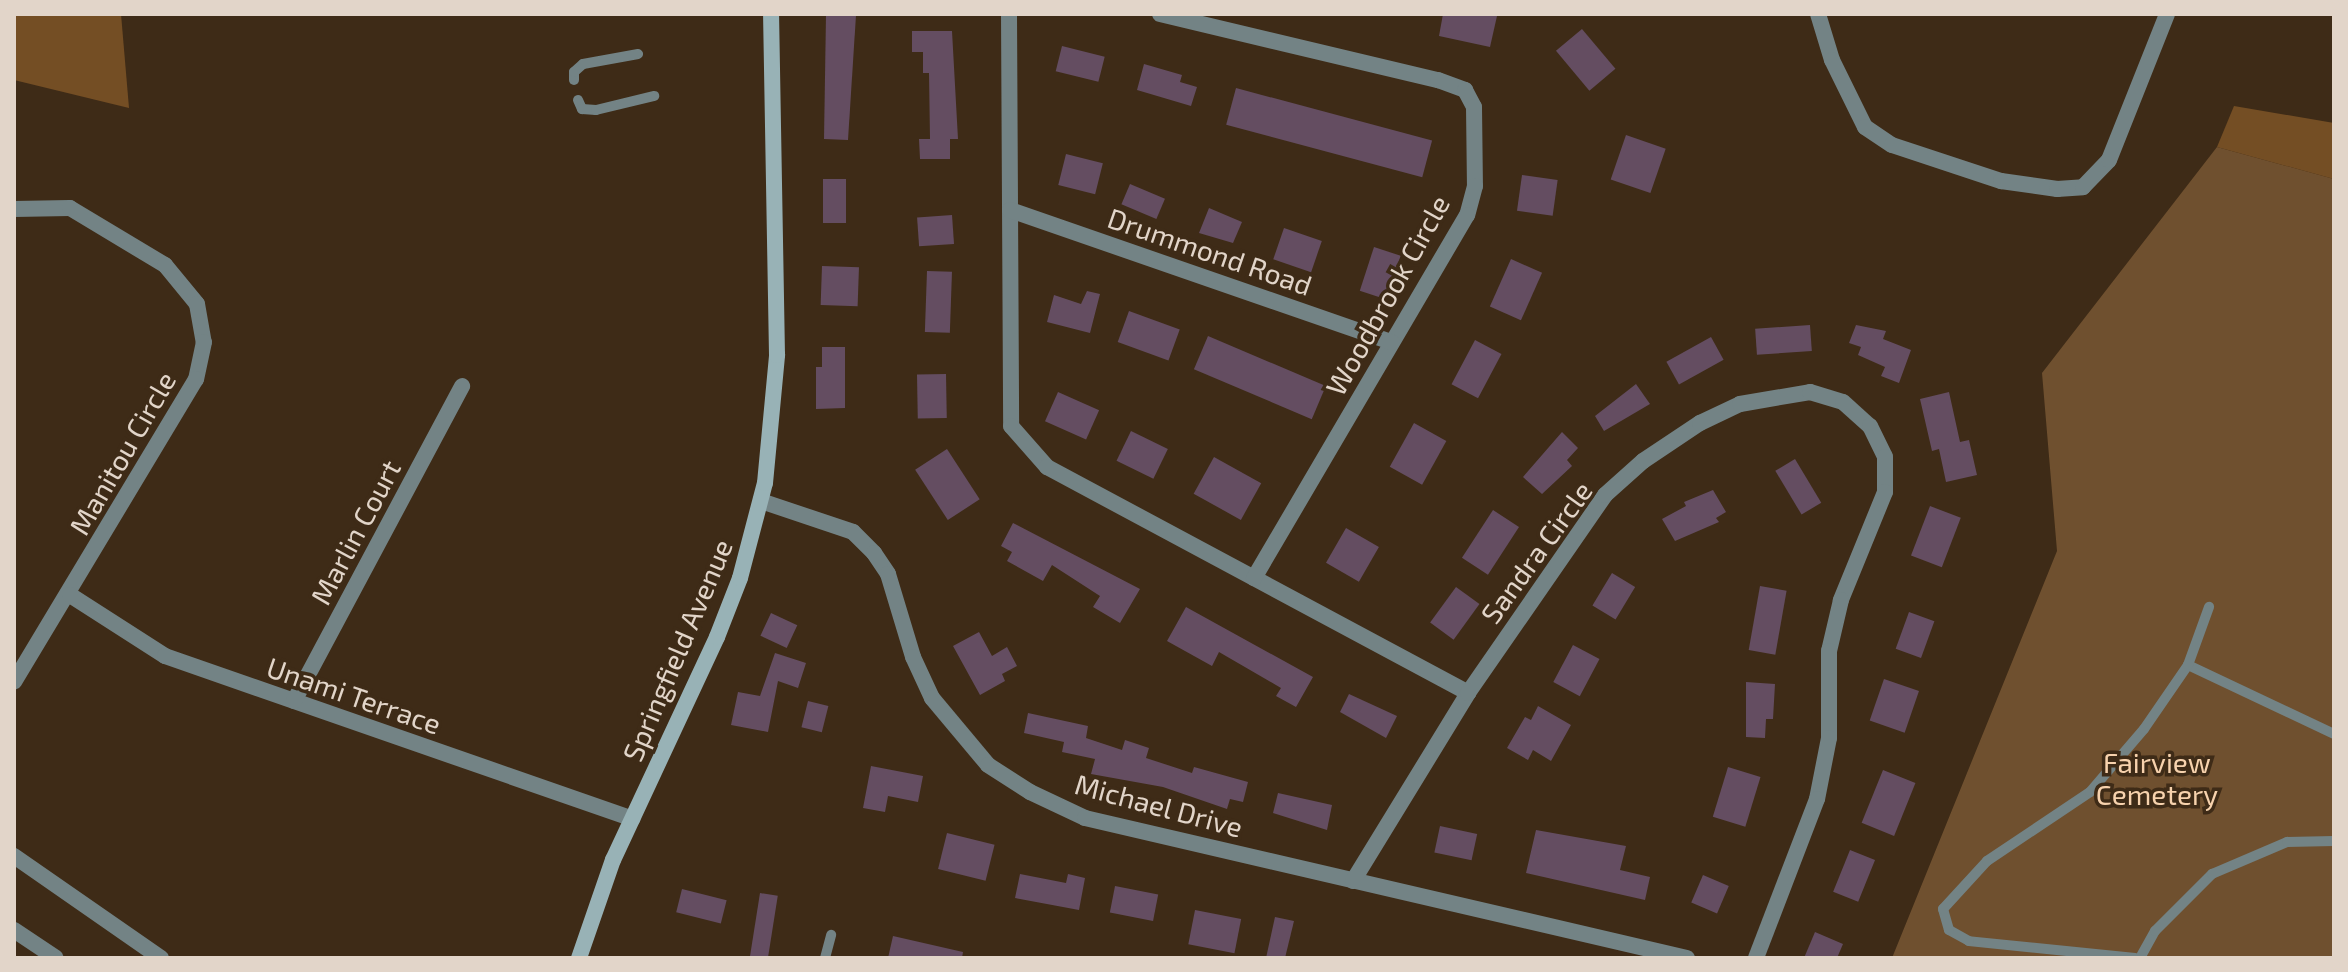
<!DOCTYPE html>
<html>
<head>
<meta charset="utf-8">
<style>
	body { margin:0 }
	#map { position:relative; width:2348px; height:972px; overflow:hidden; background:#3e2b17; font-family:"Exo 2",sans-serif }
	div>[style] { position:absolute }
	.green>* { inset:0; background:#6f502f }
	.forest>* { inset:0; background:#744e24 }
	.building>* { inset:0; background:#644d61; transform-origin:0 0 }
	.service>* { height:10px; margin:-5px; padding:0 5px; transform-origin:5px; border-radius:5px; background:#738385 }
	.minor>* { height:16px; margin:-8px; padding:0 8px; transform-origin:8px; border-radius:8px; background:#738385 }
	.secondary>* { height:16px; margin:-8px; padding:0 8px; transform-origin:8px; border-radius:8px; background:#98b2b6 }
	span { translate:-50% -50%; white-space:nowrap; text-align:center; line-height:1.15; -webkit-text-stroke:7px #3e2b17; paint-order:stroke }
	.street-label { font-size:28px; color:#e2d5c9 }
	.park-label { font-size:28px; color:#f7d2ad }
	.frame { position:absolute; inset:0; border:16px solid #e2d5c9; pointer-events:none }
</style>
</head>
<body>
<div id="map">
	<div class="green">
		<div style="clip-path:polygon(2217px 147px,2334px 179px,2334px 958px,1892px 958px,2057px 551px,2042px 373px)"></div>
	</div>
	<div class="forest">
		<div style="clip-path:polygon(14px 14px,121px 14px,129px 108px,14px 80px)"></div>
		<div style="clip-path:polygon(2234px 106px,2334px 123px,2334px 179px,2217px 147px)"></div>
	</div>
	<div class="building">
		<div style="clip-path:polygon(1443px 14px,1497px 16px,1490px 47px,1439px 36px)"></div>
		<div style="clip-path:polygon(826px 15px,856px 15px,848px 140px,824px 139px)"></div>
		<div style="left:1582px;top:29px;width:52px;height:34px;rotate:50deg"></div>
		<div style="clip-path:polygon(912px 31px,952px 31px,958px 139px,950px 139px,950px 159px,920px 159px,919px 139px,930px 139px,929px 73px,923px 73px,923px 52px,912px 52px)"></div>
		<div style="left:1062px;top:46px;width:44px;height:26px;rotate:14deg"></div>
		<div style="clip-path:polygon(1144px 64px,1182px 75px,1180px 82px,1197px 87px,1191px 106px,1137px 90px)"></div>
		<div style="left:1236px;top:88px;width:203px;height:38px;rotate:15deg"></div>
		<div style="left:1626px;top:135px;width:42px;height:47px;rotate:19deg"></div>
		<div style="left:1066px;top:154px;width:38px;height:32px;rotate:14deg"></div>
		<div style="left:1522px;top:175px;width:36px;height:36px;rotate:8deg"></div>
		<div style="left:823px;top:179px;width:23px;height:44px"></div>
		<div style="left:1130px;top:184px;width:38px;height:22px;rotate:23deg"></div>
		<div style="clip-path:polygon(1209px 208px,1242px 222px,1233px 243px,1199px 233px)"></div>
		<div style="left:952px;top:215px;width:29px;height:35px;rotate:86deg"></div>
		<div style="left:1284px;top:228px;width:40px;height:33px;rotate:19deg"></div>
		<div style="left:1374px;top:247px;width:28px;height:46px;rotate:18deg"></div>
		<div style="left:1511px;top:259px;width:34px;height:52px;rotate:24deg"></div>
		<div style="left:822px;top:266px;width:37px;height:39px;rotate:2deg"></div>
		<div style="left:927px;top:271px;width:25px;height:61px;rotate:2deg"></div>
		<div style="clip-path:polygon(1087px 291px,1100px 294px,1090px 333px,1047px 322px,1054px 295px,1081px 304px)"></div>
		<div style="left:1129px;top:311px;width:54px;height:33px;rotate:20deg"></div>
		<div style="left:1810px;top:325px;width:26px;height:55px;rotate:86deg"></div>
		<div style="clip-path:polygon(1856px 325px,1886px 331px,1883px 339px,1911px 350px,1899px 383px,1881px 376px,1885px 367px,1858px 355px,1861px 347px,1849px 343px)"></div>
		<div style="left:1208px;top:336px;width:128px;height:36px;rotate:23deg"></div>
		<div style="left:1711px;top:337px;width:26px;height:51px;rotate:61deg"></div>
		<div style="left:1475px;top:340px;width:30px;height:50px;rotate:28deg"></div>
		<div style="clip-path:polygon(822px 347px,845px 347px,845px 408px,816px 409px,816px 367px,822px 367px)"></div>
		<div style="left:946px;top:374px;width:44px;height:29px;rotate:89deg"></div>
		<div style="clip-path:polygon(1636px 384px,1650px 404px,1604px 431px,1595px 416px)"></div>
		<div style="left:1058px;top:392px;width:45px;height:32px;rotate:24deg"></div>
		<div style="clip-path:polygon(1949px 392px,1960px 442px,1969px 440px,1977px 475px,1946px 482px,1939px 449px,1932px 451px,1920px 399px)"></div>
		<div style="left:1414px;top:423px;width:37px;height:50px;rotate:29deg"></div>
		<div style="left:1131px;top:431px;width:41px;height:33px;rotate:26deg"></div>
		<div style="clip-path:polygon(1562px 432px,1578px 448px,1567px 460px,1572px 466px,1542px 494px,1523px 477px)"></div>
		<div style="left:947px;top:449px;width:60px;height:38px;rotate:57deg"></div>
		<div style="left:1214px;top:457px;width:54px;height:42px;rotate:29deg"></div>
		<div style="left:1795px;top:459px;width:51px;height:23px;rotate:59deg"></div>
		<div style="clip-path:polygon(1713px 490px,1726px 512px,1716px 518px,1719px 522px,1675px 541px,1662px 519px,1686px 506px,1684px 502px)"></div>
		<div style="left:1930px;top:506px;width:33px;height:53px;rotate:21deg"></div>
		<div style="left:1493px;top:510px;width:31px;height:57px;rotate:33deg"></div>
		<div style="clip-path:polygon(1013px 523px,1140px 589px,1120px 623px,1093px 607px,1100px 596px,1052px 565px,1043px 581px,1007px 561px,1012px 552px,1001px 546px)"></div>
		<div style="left:1346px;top:528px;width:38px;height:40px;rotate:30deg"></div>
		<div style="left:1612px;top:573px;width:27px;height:38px;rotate:31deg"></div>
		<div style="left:1760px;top:586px;width:27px;height:65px;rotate:10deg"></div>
		<div style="left:1456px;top:587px;width:29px;height:44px;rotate:36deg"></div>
		<div style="clip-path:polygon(1186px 607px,1313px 677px,1296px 707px,1276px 696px,1281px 688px,1219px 652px,1212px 666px,1167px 641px)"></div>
		<div style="left:1909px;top:612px;width:27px;height:39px;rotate:20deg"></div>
		<div style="left:771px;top:613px;width:29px;height:25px;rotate:25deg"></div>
		<div style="clip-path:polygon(979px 632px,992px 656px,1007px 647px,1017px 666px,1002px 674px,1005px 681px,980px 695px,953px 646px)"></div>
		<div style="left:1573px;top:645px;width:30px;height:42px;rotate:28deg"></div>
		<div style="clip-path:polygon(775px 653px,806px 663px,798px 688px,778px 681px,768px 732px,731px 725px,738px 692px,760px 696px)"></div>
		<div style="left:1884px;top:679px;width:37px;height:44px;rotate:19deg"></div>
		<div style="clip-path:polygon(1746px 682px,1775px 684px,1773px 719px,1766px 719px,1765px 738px,1746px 737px)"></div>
		<div style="clip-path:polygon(1349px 694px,1397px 716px,1386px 738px,1340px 712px)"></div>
		<div style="left:808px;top:701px;width:21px;height:27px;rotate:14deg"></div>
		<div style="clip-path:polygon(1538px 706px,1571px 725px,1551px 761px,1533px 750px,1528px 760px,1507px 748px,1525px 717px,1531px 720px)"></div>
		<div style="clip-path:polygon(1028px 713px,1088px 726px,1086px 738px,1122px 750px,1125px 740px,1149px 748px,1146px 758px,1192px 773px,1194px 767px,1248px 782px,1243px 802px,1230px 799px,1227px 809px,1163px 787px,1091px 774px,1095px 759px,1062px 752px,1064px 742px,1024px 733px)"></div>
		<div style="clip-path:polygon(871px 766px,923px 776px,918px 802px,888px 796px,885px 812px,863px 808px)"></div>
		<div style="left:1728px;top:767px;width:34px;height:52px;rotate:17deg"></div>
		<div style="left:1883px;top:770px;width:35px;height:57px;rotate:22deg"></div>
		<div style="clip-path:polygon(1278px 793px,1332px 805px,1327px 830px,1273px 813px)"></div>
		<div style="left:1440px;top:826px;width:38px;height:27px;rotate:12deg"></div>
		<div style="clip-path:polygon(1536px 830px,1626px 846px,1620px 870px,1650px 877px,1645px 900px,1526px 873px)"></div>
		<div style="left:947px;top:833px;width:49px;height:37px;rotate:14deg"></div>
		<div style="left:1850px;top:850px;width:27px;height:45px;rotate:22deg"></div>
		<div style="clip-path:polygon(1020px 874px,1066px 883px,1068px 874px,1085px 878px,1079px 910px,1015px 898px)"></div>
		<div style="left:1703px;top:875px;width:28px;height:30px;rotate:23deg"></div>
		<div style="left:1115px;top:886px;width:44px;height:27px;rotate:11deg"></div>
		<div style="left:682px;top:889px;width:46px;height:24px;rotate:14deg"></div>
		<div style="left:760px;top:893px;width:18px;height:67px;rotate:9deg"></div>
		<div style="left:1195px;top:910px;width:47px;height:35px;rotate:11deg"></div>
		<div style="clip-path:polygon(1275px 917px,1294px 921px,1285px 958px,1266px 958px)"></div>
		<div style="clip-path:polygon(1815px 932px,1843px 944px,1837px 958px,1804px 958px)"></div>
		<div style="clip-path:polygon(893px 936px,963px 952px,962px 958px,888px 958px)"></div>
	</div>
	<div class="service">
		<div style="left:574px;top:80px;width:8px;rotate:-90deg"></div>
		<div style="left:574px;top:72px;width:12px;rotate:-42deg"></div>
		<div style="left:583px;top:64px;width:56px;rotate:-10.3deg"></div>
		<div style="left:578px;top:100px;width:10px;rotate:66deg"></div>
		<div style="left:582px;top:109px;width:14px;rotate:4deg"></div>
		<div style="left:596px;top:110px;width:60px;rotate:-13.6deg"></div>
		<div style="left:2188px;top:665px;width:161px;rotate:25.3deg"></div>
		<div style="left:825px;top:958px;width:24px;rotate:-75deg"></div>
		<div style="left:2135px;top:958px;width:167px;rotate:-174.2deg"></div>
		<div style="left:1969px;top:941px;width:23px;rotate:-151deg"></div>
		<div style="left:1949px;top:930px;width:22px;rotate:-106deg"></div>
		<div style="left:1943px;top:909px;width:65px;rotate:-47.5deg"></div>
		<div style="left:1987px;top:861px;width:124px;rotate:-33.8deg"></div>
		<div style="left:2090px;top:792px;width:83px;rotate:-49.4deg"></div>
		<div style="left:2144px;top:729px;width:78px;rotate:-55.5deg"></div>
		<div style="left:2188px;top:665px;width:62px;rotate:-70.1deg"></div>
		<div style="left:2140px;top:958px;width:31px;rotate:-61deg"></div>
		<div style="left:2155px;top:931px;width:81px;rotate:-45deg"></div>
		<div style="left:2212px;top:874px;width:82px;rotate:-23.1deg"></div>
		<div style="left:2287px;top:842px;width:47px;rotate:-1.2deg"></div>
	</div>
	<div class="minor">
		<div style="left:1009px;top:14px;width:412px;rotate:89.7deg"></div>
		<div style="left:1011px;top:426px;width:55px;rotate:48.7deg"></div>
		<div style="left:1047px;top:467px;width:478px;rotate:28.2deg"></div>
		<div style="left:1160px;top:14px;width:286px;rotate:13.4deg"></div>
		<div style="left:1438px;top:80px;width:29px;rotate:20deg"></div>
		<div style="left:1465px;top:90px;width:19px;rotate:62deg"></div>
		<div style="left:1474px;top:107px;width:79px;rotate:89.3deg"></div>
		<div style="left:1475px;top:186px;width:30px;rotate:105deg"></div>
		<div style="left:1467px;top:215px;width:421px;rotate:120.4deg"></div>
		<div style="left:1818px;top:14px;width:48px;rotate:73.1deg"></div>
		<div style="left:1832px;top:60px;width:75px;rotate:63.8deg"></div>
		<div style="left:1865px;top:127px;width:32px;rotate:34deg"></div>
		<div style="left:1892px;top:145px;width:115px;rotate:18.3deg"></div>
		<div style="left:2001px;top:181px;width:57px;rotate:8.1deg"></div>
		<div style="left:2057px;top:189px;width:26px;rotate:-4deg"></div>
		<div style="left:2083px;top:187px;width:37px;rotate:-46deg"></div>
		<div style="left:2109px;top:160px;width:157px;rotate:-68.3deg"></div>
		<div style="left:14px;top:209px;width:56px;rotate:-1deg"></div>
		<div style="left:70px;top:208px;width:111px;rotate:31deg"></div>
		<div style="left:165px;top:265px;width:50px;rotate:50.6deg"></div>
		<div style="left:197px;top:304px;width:39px;rotate:80deg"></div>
		<div style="left:204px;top:342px;width:38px;rotate:102deg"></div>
		<div style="left:196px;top:379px;width:353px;rotate:121deg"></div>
		<div style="left:1010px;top:210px;width:404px;rotate:19.1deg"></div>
		<div style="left:761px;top:501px;width:97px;rotate:18.6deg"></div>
		<div style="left:853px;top:532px;width:30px;rotate:45deg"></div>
		<div style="left:874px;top:553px;width:25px;rotate:56deg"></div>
		<div style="left:888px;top:574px;width:87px;rotate:73.2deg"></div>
		<div style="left:913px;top:657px;width:45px;rotate:65.1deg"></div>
		<div style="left:932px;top:698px;width:87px;rotate:50.1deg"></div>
		<div style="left:988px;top:765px;width:50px;rotate:32.7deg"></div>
		<div style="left:1030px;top:792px;width:61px;rotate:25.3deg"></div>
		<div style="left:1085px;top:818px;width:618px;rotate:13.09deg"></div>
		<div style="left:70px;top:595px;width:113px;rotate:32.7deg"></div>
		<div style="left:165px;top:656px;width:495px;rotate:19.2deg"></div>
		<div style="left:294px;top:701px;width:357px;rotate:-61.9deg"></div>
		<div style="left:14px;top:856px;width:179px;rotate:34.8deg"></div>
		<div style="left:1353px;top:881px;width:220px;rotate:-58.5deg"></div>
		<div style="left:1468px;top:693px;width:241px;rotate:-55.3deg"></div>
		<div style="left:1605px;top:495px;width:51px;rotate:-41.8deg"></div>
		<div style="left:1643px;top:461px;width:69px;rotate:-33.7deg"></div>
		<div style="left:1700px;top:423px;width:44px;rotate:-25.4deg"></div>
		<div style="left:1740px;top:404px;width:71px;rotate:-9.7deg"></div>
		<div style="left:1810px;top:392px;width:34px;rotate:17deg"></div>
		<div style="left:1843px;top:402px;width:36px;rotate:42deg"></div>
		<div style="left:1870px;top:426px;width:34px;rotate:64deg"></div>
		<div style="left:1885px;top:457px;width:35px;rotate:90deg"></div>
		<div style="left:1885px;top:492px;width:117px;rotate:112.2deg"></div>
		<div style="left:1841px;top:600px;width:52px;rotate:103.2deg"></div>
		<div style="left:1829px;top:651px;width:87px;rotate:90deg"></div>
		<div style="left:1829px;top:738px;width:62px;rotate:101.1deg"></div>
		<div style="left:1817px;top:799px;width:170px;rotate:111deg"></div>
		<div style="left:14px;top:930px;width:50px;rotate:33.7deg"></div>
	</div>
	<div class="secondary">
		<div style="left:579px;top:958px;width:104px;rotate:-70.9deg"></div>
		<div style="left:613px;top:860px;width:246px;rotate:-65deg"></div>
		<div style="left:717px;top:637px;width:63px;rotate:-68.7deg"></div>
		<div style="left:740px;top:578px;width:98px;rotate:-75.3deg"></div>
		<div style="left:765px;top:483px;width:129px;rotate:-84.6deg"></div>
		<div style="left:777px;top:355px;width:341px;rotate:-91deg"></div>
	</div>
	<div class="street-label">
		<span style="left:1210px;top:251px;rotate:19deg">Drummond Road</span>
		<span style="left:1387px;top:295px;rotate:-61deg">Woodbrook Circle</span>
		<span style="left:122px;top:453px;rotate:-60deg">Manitou Circle</span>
		<span style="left:355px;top:532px;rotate:-62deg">Marlin Court</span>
		<span style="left:1536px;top:552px;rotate:-54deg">Sandra Circle</span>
		<span style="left:677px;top:650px;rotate:-67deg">Springfield Avenue</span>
		<span style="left:354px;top:695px;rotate:19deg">Unami Terrace</span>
		<span style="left:1159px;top:805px;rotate:15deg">Michael Drive</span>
	</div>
	<div class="park-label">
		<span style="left:2157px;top:778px">Fairview<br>Cemetery</span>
	</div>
	<div class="frame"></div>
</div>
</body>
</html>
